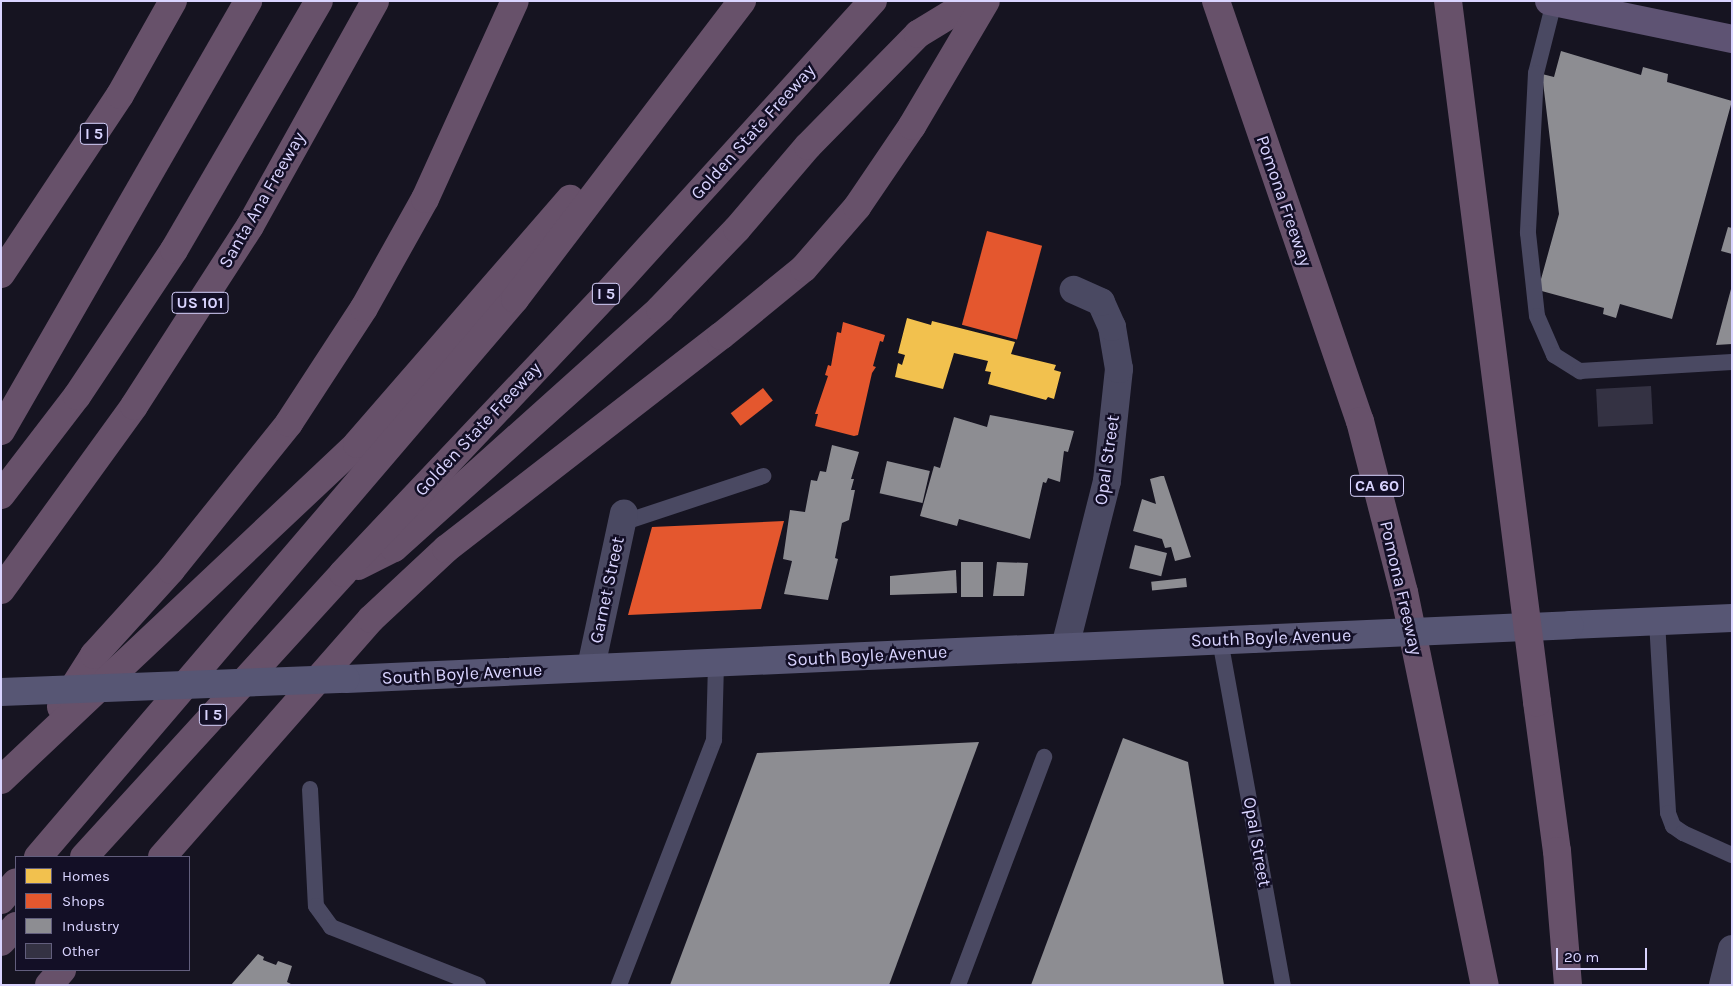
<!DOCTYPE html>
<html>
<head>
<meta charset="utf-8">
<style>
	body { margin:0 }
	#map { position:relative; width:1733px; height:986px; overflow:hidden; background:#161421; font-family:Karla,sans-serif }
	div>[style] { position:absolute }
	.homes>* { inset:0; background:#f2c14e }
	.shops>* { inset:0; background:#e4572e; transform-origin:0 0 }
	.industry>* { inset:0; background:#8d8d92; transform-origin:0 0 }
	.building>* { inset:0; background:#343243; transform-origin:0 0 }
	.service>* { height:16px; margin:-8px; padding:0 8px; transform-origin:8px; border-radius:8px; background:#4a4962 }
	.minor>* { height:28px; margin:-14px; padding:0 14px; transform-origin:14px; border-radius:14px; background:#4a4962 }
	.secondary>* { height:28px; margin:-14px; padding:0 14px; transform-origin:14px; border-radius:14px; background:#575674 }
	.primary>* { height:28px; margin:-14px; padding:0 14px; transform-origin:14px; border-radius:14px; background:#5e5373 }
	.motorway>* { height:28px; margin:-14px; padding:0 14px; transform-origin:14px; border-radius:14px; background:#67516a }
	.secondary-bridge>* { height:28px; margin:-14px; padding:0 14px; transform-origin:14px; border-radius:14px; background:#575674 }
	.motorway-bridge>* { height:28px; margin:-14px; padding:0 14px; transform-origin:14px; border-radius:14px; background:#67516a }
	span { translate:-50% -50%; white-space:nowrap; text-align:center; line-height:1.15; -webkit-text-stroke:5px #130f26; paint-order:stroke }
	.shield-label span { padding:1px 4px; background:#130f26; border:1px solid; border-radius:4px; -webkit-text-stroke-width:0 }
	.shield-label { font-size:16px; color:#d9d4ff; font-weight:700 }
	.street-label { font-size:18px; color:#d9d4ff }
	.frame { position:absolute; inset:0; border:2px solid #d9d4ff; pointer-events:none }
	.legend { position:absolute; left:15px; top:856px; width:175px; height:115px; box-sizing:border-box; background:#130f26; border:1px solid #625e7d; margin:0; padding:6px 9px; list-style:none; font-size:15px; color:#d9d4ff }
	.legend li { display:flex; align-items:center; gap:10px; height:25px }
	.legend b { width:25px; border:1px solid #625e7d }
	.scale { position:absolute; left:1556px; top:948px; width:91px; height:22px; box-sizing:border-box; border:2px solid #d9d4ff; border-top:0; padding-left:6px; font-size:15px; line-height:18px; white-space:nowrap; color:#d9d4ff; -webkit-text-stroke:4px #130f26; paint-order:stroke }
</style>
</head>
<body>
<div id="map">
	<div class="homes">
		<div style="clip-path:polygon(907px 318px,931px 325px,932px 321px,1015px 342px,1011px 354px,1056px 365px,1054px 370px,1061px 372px,1054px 399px,1048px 397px,1046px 400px,988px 384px,991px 372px,985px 371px,988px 361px,954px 353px,943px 389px,895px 377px,898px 363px,902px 365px,905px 355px,898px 353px)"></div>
	</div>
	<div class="shops">
		<div style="left:987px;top:231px;width:57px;height:97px;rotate:15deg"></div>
		<div style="clip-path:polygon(843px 322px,885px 335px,883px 342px,880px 341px,873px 366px,876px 367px,872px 373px,858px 435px,854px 436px,815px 426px,818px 414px,815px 414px,828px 376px,825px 375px,828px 365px,831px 366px,837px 332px,841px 333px)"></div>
		<div style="left:763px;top:388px;width:16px;height:41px;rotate:52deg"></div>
		<div style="clip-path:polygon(784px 521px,761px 609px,628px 615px,652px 527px)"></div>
	</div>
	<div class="industry">
		<div style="clip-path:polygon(1561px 51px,1641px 75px,1643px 67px,1668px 74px,1667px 82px,1732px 101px,1672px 319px,1620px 304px,1616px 318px,1603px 314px,1604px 308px,1538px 290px,1559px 214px,1542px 74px,1554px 77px)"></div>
		<div style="clip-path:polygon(1728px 227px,1732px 228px,1732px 254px,1721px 251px)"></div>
		<div style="clip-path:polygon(1731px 289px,1732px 344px,1716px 345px)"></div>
		<div style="clip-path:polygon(990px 415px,1074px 431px,1068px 452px,1064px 451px,1060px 482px,1048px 478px,1046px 483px,1043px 482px,1030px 539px,959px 519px,957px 526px,920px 516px,934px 466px,940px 468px,954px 417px,987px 427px)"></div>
		<div style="clip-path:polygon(832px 445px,859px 452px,851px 479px,854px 479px,851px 490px,855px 490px,849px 520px,842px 523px,835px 558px,838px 559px,828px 600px,784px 594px,792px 561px,783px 559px,790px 510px,805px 512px,811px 480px,817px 481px,820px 471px,826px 472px)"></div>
		<div style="left:887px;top:461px;width:44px;height:33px;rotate:13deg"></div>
		<div style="clip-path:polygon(1161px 476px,1164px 476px,1191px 557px,1175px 561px,1171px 547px,1165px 548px,1162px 539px,1133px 531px,1142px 499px,1156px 504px,1150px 479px)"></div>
		<div style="left:1135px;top:545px;width:33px;height:24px;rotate:14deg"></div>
		<div style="left:961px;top:562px;width:22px;height:35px"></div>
		<div style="clip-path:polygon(997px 562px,1028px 563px,1024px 596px,993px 596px)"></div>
		<div style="clip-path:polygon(956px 570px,957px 593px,890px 595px,890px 576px)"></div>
		<div style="left:1186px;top:578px;width:9px;height:35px;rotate:84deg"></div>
		<div style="clip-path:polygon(1123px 738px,1188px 762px,1224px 985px,1031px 985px)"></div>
		<div style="clip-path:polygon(979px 742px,889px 985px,670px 985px,757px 753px)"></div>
		<div style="clip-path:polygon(258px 954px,264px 957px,263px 960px,276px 965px,278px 961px,292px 966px,287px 982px,293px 985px,231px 985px)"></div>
	</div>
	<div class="building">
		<div style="left:1651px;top:386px;width:38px;height:55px;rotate:87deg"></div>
	</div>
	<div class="service">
		<div style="left:1554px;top:2px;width:73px;rotate:104.2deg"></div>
		<div style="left:1536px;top:73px;width:160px;rotate:92.9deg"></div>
		<div style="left:1528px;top:233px;width:83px;rotate:83.8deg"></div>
		<div style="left:1537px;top:316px;width:43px;rotate:66.4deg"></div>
		<div style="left:1554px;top:355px;width:31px;rotate:32deg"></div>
		<div style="left:1580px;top:371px;width:152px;rotate:-3.4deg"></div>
		<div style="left:622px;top:523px;width:149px;rotate:-18.4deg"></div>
		<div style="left:1657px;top:621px;width:192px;rotate:86.7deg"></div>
		<div style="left:1668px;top:813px;width:14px;rotate:69deg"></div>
		<div style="left:1673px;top:826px;width:12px;rotate:35deg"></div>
		<div style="left:1683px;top:833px;width:54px;rotate:24.2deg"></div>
		<div style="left:1220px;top:640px;width:351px;rotate:79.7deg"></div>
		<div style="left:310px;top:789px;width:117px;rotate:87.1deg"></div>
		<div style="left:316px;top:906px;width:26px;rotate:54deg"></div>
		<div style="left:331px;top:927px;width:158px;rotate:21.5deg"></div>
		<div style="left:619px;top:985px;width:263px;rotate:-68.8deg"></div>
		<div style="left:714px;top:740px;width:78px;rotate:-88.5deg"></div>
		<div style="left:958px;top:985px;width:244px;rotate:-69.3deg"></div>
	</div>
	<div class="minor">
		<div style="left:1065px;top:647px;width:171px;rotate:-75.8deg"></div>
		<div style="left:1107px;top:481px;width:113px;rotate:-83.9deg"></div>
		<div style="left:1119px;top:369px;width:43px;rotate:-99.5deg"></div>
		<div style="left:1112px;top:327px;width:27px;rotate:-114deg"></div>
		<div style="left:1101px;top:302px;width:30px;rotate:-156deg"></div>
		<div style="left:591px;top:667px;width:157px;rotate:-77.9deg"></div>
		<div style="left:1723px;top:985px;width:37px;rotate:-76deg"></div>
	</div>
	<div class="secondary">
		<div style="left:1570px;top:625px;width:162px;rotate:-2.5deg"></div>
		<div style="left:346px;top:679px;width:908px;rotate:-2.53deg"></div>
	</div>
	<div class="primary">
		<div style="left:1549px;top:1px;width:187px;rotate:11.7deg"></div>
	</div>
	<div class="motorway">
		<div style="left:1216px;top:1px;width:444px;rotate:71.1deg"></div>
		<div style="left:1360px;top:421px;width:177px;rotate:75.6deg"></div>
		<div style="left:1404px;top:592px;width:401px;rotate:78.4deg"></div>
		<div style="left:1px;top:274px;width:215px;rotate:-56.4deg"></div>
		<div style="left:120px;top:95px;width:108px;rotate:-60.6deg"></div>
		<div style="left:1px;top:431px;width:496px;rotate:-60.1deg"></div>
		<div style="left:1px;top:495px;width:125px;rotate:-52.5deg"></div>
		<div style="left:77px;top:396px;width:175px;rotate:-56.4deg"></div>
		<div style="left:174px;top:250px;width:288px;rotate:-59.8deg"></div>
		<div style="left:358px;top:566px;width:40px;rotate:-26.6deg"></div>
		<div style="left:394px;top:548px;width:358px;rotate:-41.9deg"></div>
		<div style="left:660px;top:309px;width:111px;rotate:-46.1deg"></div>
		<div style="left:737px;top:229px;width:109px;rotate:-49.5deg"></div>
		<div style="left:808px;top:146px;width:157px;rotate:-45.5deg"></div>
		<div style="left:918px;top:34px;width:63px;rotate:-31.4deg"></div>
		<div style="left:1px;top:590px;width:227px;rotate:-54.1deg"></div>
		<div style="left:134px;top:406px;width:214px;rotate:-57.2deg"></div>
		<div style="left:250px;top:226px;width:257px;rotate:-60.9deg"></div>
		<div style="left:1537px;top:702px;width:150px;rotate:82.4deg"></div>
		<div style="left:1557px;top:851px;width:134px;rotate:85.3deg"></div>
		<div style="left:61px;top:707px;width:62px;rotate:-57.6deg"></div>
		<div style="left:94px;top:655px;width:115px;rotate:-47.8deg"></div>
		<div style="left:171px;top:570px;width:189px;rotate:-51.2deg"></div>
		<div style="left:289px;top:423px;width:137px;rotate:-56.9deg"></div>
		<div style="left:364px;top:308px;width:125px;rotate:-60.8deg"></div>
		<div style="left:425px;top:199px;width:217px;rotate:-65.6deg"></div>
		<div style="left:1px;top:780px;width:490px;rotate:-43.3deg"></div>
		<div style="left:357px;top:444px;width:325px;rotate:-49deg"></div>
		<div style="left:38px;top:857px;width:734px;rotate:-49.47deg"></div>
		<div style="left:515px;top:299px;width:375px;rotate:-52.7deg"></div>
		<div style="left:84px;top:857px;width:384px;rotate:-47.6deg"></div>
		<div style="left:343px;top:573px;width:384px;rotate:-46.6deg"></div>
		<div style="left:607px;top:294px;width:396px;rotate:-47.8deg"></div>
		<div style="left:162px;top:857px;width:317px;rotate:-48.7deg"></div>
		<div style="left:371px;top:619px;width:103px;rotate:-43deg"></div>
		<div style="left:446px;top:549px;width:348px;rotate:-37.8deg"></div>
		<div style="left:721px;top:336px;width:107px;rotate:-39.3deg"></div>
		<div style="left:804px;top:268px;width:81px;rotate:-49deg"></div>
		<div style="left:857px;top:207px;width:98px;rotate:-55.8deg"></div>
		<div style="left:912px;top:126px;width:145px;rotate:-59.4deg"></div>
		<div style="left:1px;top:900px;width:23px;rotate:-50deg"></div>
		<div style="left:1px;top:942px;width:22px;rotate:-47deg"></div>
		<div style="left:49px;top:985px;width:20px;rotate:-49deg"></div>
	</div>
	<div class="secondary-bridge">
		<div style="left:1253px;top:639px;width:317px;rotate:-2.5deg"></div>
		<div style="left:1px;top:692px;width:345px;rotate:-2.2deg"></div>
	</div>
	<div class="motorway-bridge">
		<div style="left:1448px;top:1px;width:707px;rotate:82.76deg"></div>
	</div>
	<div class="shield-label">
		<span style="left:94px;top:134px">I 5</span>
		<span style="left:606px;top:294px">I 5</span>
		<span style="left:200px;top:303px">US 101</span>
		<span style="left:1377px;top:486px">CA 60</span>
		<span style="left:213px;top:715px">I 5</span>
	</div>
	<div class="street-label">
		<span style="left:753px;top:132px;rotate:-48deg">Golden State Freeway</span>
		<span style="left:262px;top:200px;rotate:-60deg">Santa Ana Freeway</span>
		<span style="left:1284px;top:201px;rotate:71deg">Pomona Freeway</span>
		<span style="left:478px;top:429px;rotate:-47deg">Golden State Freeway</span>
		<span style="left:1107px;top:460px;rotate:-82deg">Opal Street</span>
		<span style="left:1401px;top:588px;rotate:77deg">Pomona Freeway</span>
		<span style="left:607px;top:590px;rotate:-78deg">Garnet Street</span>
		<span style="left:1271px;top:638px;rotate:-2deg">South Boyle Avenue</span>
		<span style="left:867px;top:656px;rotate:-3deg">South Boyle Avenue</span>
		<span style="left:462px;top:674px;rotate:-3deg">South Boyle Avenue</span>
		<span style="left:1257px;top:842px;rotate:80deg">Opal Street</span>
	</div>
	<div class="frame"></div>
	<ul class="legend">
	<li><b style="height:14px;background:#f2c14e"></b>Homes</li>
	<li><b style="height:14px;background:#e4572e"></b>Shops</li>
	<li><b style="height:14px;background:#8d8d92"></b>Industry</li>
	<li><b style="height:14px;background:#343243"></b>Other</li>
	</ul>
	<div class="scale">20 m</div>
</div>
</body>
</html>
